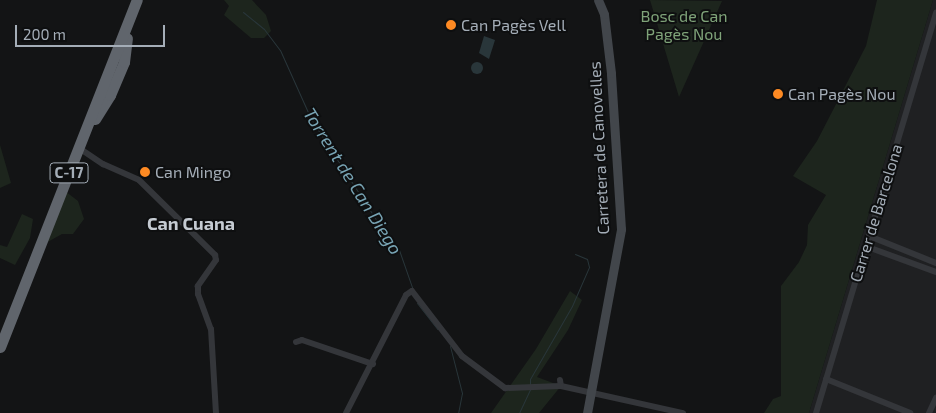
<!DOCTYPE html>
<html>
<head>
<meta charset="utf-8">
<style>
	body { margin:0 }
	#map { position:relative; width:936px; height:413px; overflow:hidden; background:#131415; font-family:"Exo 2",sans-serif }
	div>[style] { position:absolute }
	.built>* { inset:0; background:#1f2022 }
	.green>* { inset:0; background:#1d251d }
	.water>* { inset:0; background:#29363a }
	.round { border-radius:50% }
	.stream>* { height:1px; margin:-0.5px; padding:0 0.5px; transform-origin:0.5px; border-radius:0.5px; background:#29363a }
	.street>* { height:6px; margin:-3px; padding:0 3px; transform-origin:3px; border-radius:3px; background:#34363a }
	.secondary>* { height:9px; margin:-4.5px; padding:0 4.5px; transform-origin:4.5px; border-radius:4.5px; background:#42464b }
	.highway>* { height:11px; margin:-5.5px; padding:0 5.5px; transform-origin:5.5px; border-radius:5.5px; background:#60656c }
	.dots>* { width:14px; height:14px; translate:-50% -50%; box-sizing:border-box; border:2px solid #0e0f10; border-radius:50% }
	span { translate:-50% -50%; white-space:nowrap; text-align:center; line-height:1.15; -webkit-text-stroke:4px #0e0f10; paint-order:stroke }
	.shield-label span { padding:1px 4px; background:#0e0f10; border:1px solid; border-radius:4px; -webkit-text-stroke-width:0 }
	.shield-label { font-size:15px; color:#a4adb7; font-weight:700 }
	.park-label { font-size:16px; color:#7fa379 }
	.poi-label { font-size:16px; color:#a4adb7 }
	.left { translate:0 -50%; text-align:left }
	.street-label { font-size:16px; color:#a4adb7 }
	.water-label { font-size:18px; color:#78a4b4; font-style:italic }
	.neighbourhood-label { font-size:18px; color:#c5cbd2; font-weight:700 }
	.scale { position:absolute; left:15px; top:25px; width:150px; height:22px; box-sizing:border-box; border:2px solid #a4adb7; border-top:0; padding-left:6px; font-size:15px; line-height:18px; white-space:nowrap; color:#a4adb7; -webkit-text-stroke:4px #0e0f10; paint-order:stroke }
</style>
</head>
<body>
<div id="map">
	<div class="built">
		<div style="clip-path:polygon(933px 0,936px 0,936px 413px,809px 413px)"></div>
	</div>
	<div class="green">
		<div style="clip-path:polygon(224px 0,252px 0,266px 15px,271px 31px,264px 38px,251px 38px,224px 15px,229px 6px)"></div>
		<div style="clip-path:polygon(650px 0,722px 1px,679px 97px)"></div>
		<div style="clip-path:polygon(877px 0,933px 0,809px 413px,764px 413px,773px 399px,781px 396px,781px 286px,799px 262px,807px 245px,808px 225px,826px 195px,793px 176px,817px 141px,866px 46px)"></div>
		<div style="clip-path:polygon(0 145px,11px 183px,0 188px)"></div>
		<div style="clip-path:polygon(65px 191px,78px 201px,84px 219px,73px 234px,62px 234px,44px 244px)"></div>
		<div style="clip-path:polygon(22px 214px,33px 219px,30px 238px,15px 265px,0 258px,0 245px,7px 247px)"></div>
		<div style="clip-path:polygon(570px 291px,582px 300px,568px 330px,537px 377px,561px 386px,539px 413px,491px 413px,536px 349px)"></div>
	</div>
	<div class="water">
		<div style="clip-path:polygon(484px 36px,495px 40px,489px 59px,479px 53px)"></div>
		<div class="round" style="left:471px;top:62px;width:12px;height:12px"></div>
	</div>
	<div class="stream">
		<div style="left:243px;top:12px;width:27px;rotate:39deg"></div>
		<div style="left:264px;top:29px;width:26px;rotate:53deg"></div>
		<div style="left:280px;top:50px;width:76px;rotate:65.8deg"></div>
		<div style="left:311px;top:119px;width:125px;rotate:57.1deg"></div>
		<div style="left:379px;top:224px;width:30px;rotate:50deg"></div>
		<div style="left:398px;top:247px;width:46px;rotate:70.8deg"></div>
		<div style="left:417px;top:303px;width:33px;rotate:52deg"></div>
		<div style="left:450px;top:346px;width:49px;rotate:75.7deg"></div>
		<div style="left:462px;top:393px;width:20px;rotate:101deg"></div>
		<div style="left:530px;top:385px;width:6px;rotate:-90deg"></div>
		<div style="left:530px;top:379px;width:84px;rotate:-60.1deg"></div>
		<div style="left:572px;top:306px;width:43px;rotate:-66.4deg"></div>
		<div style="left:589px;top:267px;width:8px;rotate:-104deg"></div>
		<div style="left:587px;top:259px;width:13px;rotate:-157deg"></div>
		<div style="left:519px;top:413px;width:26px;rotate:-65deg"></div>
	</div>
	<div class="street">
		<div style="left:79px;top:148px;width:29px;rotate:34deg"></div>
		<div style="left:103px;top:164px;width:39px;rotate:24deg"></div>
		<div style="left:139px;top:180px;width:107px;rotate:44.6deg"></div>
		<div style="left:215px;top:255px;width:5px;rotate:79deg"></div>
		<div style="left:216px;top:260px;width:32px;rotate:125deg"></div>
		<div style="left:198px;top:286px;width:8px;rotate:90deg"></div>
		<div style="left:198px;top:294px;width:37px;rotate:70deg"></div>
		<div style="left:211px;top:329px;width:84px;rotate:86.6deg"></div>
		<div style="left:869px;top:236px;width:72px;rotate:21.9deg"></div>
		<div style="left:865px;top:246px;width:76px;rotate:20.1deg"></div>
		<div style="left:296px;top:342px;width:6px;rotate:-18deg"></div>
		<div style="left:302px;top:340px;width:75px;rotate:18.7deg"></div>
		<div style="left:826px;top:379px;width:91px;rotate:22deg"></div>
		<div style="left:560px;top:380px;width:6px;rotate:81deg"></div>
		<div style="left:561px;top:386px;width:125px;rotate:12.5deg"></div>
		<div style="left:346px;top:413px;width:132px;rotate:-63deg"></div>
		<div style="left:406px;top:295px;width:7px;rotate:-34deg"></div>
		<div style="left:412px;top:291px;width:82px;rotate:52.4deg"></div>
		<div style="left:462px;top:356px;width:54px;rotate:36.7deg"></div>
		<div style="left:505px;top:388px;width:56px;rotate:-2deg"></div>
		<div style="left:816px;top:413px;width:418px;rotate:-73.3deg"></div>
		<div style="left:929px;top:413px;width:17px;rotate:-65deg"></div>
	</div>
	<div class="secondary">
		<div style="left:587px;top:413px;width:187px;rotate:-79.5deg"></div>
		<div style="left:621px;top:229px;width:156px;rotate:-93.7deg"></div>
		<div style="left:611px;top:73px;width:59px;rotate:-96.8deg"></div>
		<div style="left:604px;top:14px;width:15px;rotate:-113deg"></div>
	</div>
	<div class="highway">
		<div style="left:95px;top:119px;width:28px;rotate:-58deg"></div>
		<div style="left:110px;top:95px;width:36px;rotate:-67deg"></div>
		<div style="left:124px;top:62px;width:24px;rotate:-83deg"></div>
		<div style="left:0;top:347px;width:373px;rotate:-68.5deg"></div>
	</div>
	<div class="dots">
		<div style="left:451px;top:25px;background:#fe8a23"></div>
		<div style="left:778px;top:94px;background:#fe8a23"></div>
		<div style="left:145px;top:172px;background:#fe8a23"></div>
	</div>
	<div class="shield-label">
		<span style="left:69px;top:173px">C-17</span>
	</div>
	<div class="park-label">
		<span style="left:684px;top:25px">Bosc de Can<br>Pagès Nou</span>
	</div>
	<div class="poi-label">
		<span class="left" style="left:461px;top:25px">Can Pagès Vell</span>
		<span class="left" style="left:788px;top:94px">Can Pagès Nou</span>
		<span class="left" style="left:155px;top:172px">Can Mingo</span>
	</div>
	<div class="street-label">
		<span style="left:599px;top:148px;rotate:-93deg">Carretera de Canovelles</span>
		<span style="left:876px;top:213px;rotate:-73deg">Carrer de Barcelona</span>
	</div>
	<div class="water-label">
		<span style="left:353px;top:181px;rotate:58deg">Torrent de Can Diego</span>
	</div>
	<div class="neighbourhood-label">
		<span style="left:191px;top:223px">Can Cuana</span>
	</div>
	<div class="scale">200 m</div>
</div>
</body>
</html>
